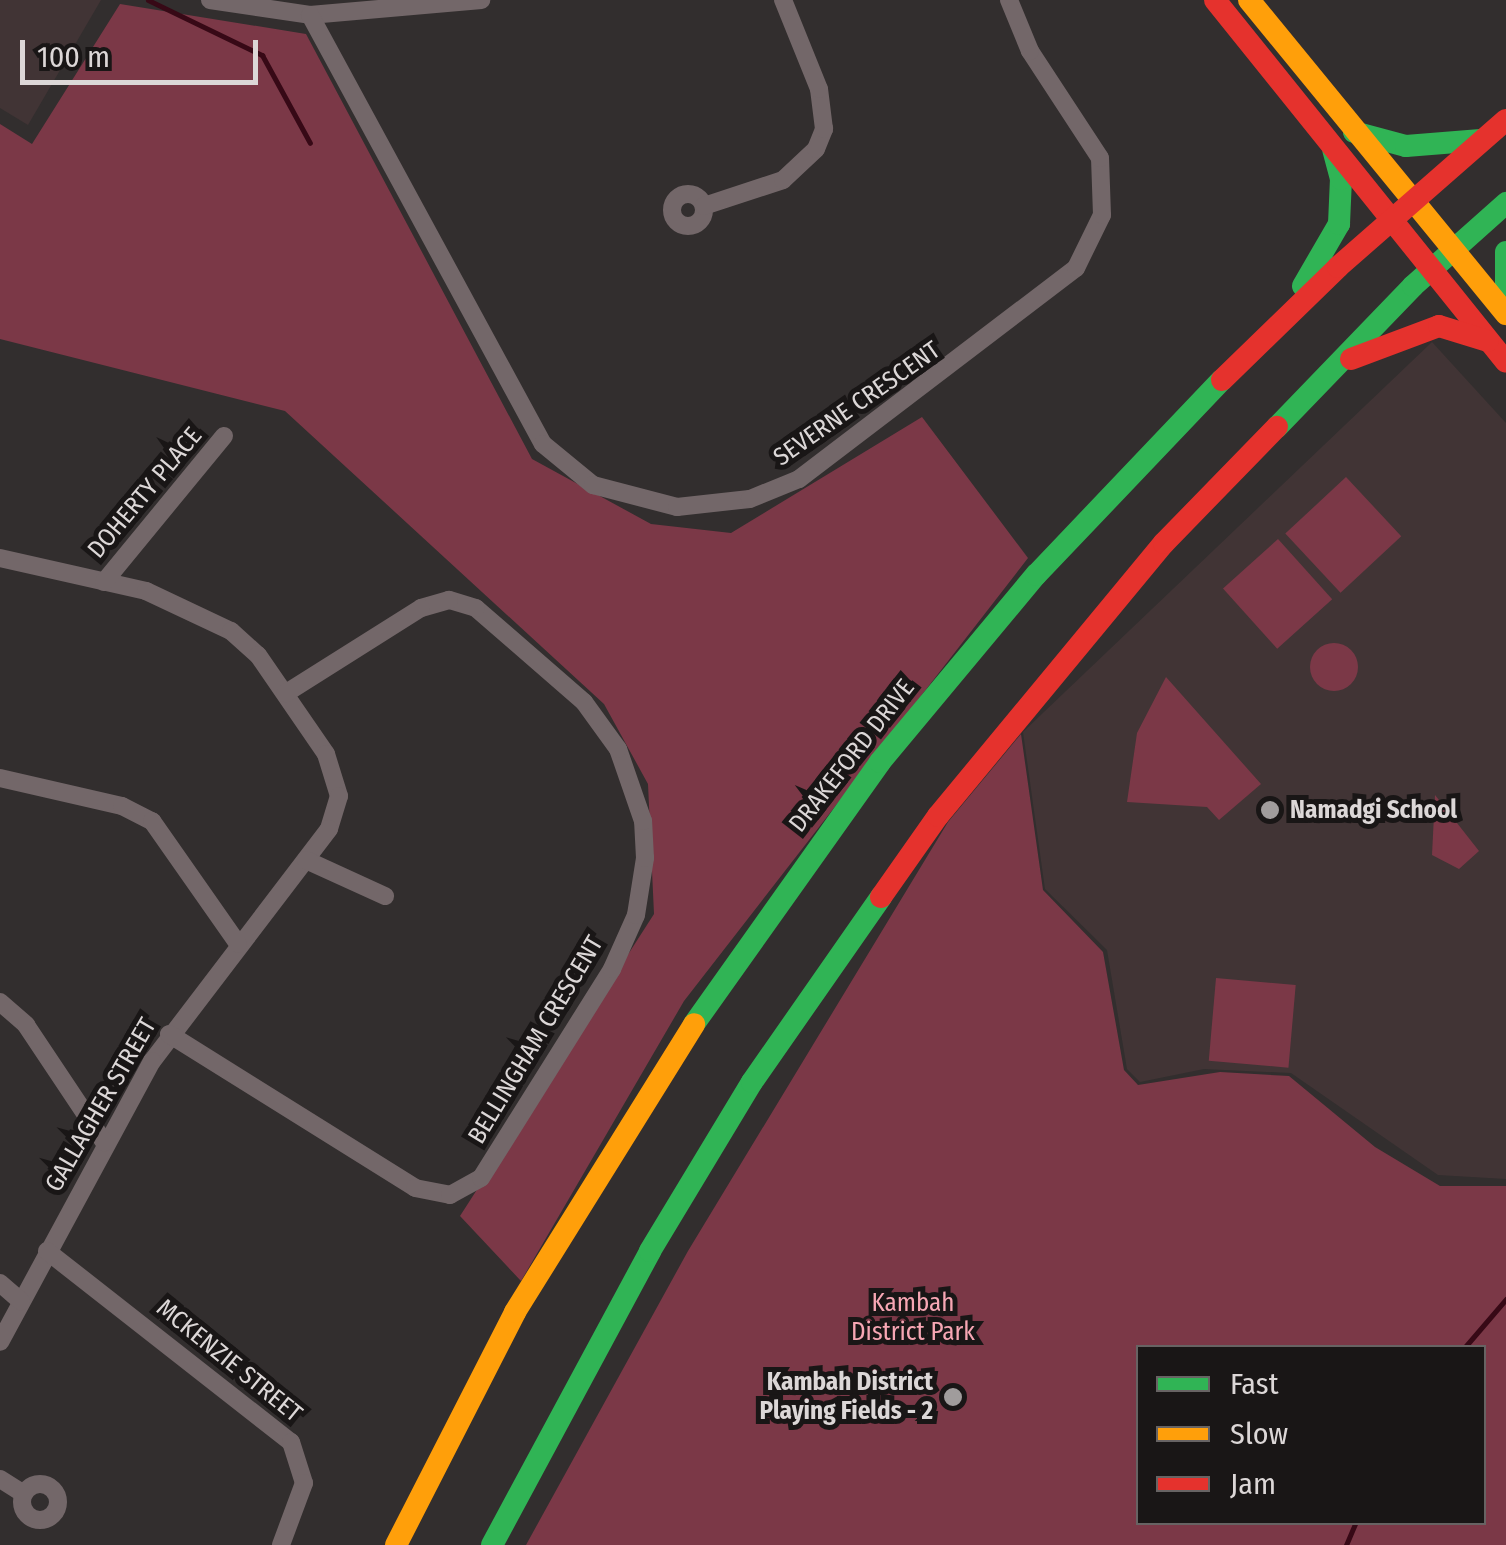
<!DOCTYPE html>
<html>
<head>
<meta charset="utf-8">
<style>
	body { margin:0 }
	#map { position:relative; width:1506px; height:1545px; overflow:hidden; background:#322e2e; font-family:"Fira Sans Condensed",sans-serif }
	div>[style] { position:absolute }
	.built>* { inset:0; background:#413435 }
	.green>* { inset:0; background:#7b3847; transform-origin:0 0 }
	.round { border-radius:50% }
	.stream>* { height:5px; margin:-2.5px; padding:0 2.5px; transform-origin:2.5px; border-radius:2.5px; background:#370916 }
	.street>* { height:18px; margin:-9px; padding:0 9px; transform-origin:9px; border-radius:9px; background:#736769 }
	.street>.ring { margin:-9px; padding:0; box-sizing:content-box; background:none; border:18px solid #736769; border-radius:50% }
	.fast>* { height:22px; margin:-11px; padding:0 11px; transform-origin:11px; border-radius:11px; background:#30b455 }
	.slow>* { height:22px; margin:-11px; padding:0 11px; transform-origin:11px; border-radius:11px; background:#ff9f0a }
	.jam>* { height:22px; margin:-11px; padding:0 11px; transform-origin:11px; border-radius:11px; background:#e5322d }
	.dots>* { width:28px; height:28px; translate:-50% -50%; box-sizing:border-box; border:5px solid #191616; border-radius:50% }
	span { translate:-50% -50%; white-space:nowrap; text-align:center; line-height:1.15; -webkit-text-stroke:10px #191616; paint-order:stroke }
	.street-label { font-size:25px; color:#dcd7d7 }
	.poi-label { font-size:25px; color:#dcd7d7; font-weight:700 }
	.left { translate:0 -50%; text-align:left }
	.right { translate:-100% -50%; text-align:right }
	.park-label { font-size:25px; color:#f7a7b4 }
	.legend { position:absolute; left:1136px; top:1345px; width:350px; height:180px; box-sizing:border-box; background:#191616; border:2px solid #676363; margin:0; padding:12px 18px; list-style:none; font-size:30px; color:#dcd7d7 }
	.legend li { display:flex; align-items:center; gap:20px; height:50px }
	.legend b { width:50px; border:2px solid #676363 }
	.scale { position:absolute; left:20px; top:40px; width:238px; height:45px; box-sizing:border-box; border:5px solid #dcd7d7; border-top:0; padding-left:12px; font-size:30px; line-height:35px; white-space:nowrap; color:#dcd7d7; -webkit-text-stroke:8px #191616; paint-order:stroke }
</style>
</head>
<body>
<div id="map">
	<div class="built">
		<div style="clip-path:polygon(0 0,101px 0,28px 125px,0 108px)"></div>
		<div style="clip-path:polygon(1432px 342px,1506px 423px,1506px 1179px,1438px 1175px,1291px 1073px,1204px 1069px,1140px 1082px,1127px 1069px,1107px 950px,1045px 889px,1023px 732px)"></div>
	</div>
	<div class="green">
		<div style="clip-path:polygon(120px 4px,306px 34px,532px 459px,651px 524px,731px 533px,922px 417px,1028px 558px,684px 1001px,521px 1281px,460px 1216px,654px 914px,648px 784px,604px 704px,285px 411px,0 339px,0 124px,32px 144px)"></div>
		<div style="left:1346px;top:477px;width:81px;height:83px;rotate:47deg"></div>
		<div style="left:1278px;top:539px;width:81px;height:74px;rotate:48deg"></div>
		<div class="round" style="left:1310px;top:643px;width:48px;height:48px"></div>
		<div style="clip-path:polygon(1166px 677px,1261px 784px,1219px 820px,1207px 807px,1127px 802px,1137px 733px)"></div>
		<div style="clip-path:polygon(evenodd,1021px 734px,1043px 890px,1103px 952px,1124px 1070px,1138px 1085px,1220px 1072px,1289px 1076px,1375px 1147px,1440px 1186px,1506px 1186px,1506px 1545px,526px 1545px,688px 1251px,948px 822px,1021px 734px,1138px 1348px,1484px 1348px,1484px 1522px,1138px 1522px,1138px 1348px)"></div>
		<div style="clip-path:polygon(1435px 795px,1479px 851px,1459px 869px,1432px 855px)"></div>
		<div style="left:1216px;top:978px;width:80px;height:83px;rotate:5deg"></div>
	</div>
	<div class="stream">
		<div style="left:148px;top:0;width:127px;rotate:25.8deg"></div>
		<div style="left:262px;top:55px;width:100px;rotate:61.4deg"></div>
		<div style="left:1464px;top:1348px;width:65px;rotate:-49.4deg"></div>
		<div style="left:1346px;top:1545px;width:25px;rotate:-67deg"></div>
	</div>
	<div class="street">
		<div style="left:210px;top:0;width:101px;rotate:8.5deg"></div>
		<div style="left:310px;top:15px;width:172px;rotate:-5deg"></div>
		<div style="left:310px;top:15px;width:488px;rotate:61.5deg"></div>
		<div style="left:543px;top:444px;width:65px;rotate:39.4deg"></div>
		<div style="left:593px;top:485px;width:87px;rotate:14.7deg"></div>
		<div style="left:677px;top:507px;width:73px;rotate:-6.3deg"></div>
		<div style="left:750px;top:499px;width:53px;rotate:-22.2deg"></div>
		<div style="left:799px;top:479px;width:348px;rotate:-37.3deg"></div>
		<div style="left:1076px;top:268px;width:59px;rotate:-63.9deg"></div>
		<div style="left:1102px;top:215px;width:57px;rotate:-92deg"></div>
		<div style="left:1100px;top:158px;width:128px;rotate:-123.2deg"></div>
		<div style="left:1030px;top:51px;width:55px;rotate:-112.4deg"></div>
		<div class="ring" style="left:672px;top:194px;width:14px;height:14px"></div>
		<div style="left:704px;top:206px;width:83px;rotate:-18.2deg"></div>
		<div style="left:783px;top:180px;width:45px;rotate:-43.2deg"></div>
		<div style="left:816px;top:149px;width:22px;rotate:-68deg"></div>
		<div style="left:824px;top:129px;width:40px;rotate:-97.1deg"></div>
		<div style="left:819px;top:89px;width:96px;rotate:-112deg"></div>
		<div style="left:0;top:558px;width:150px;rotate:12.7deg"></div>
		<div style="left:146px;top:591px;width:94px;rotate:25.2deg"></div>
		<div style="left:231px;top:631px;width:36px;rotate:42deg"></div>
		<div style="left:258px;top:655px;width:120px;rotate:55.5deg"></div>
		<div style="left:326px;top:754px;width:44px;rotate:72.8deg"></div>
		<div style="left:339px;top:796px;width:34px;rotate:107deg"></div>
		<div style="left:329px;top:829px;width:292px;rotate:127.3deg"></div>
		<div style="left:152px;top:1061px;width:319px;rotate:118.4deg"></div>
		<div style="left:104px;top:582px;width:189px;rotate:-50.6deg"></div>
		<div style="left:0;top:778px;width:125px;rotate:12.9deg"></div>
		<div style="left:122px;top:806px;width:34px;rotate:27deg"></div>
		<div style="left:152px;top:821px;width:150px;rotate:55deg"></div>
		<div style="left:306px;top:860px;width:87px;rotate:24.5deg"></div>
		<div style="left:0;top:1002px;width:35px;rotate:41deg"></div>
		<div style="left:26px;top:1025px;width:141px;rotate:56.3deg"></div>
		<div style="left:169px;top:1034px;width:290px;rotate:32deg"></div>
		<div style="left:415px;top:1188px;width:36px;rotate:11deg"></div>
		<div style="left:450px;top:1195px;width:35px;rotate:-29deg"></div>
		<div style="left:481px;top:1178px;width:247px;rotate:-57.9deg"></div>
		<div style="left:612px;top:969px;width:59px;rotate:-66deg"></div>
		<div style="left:636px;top:915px;width:58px;rotate:-81deg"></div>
		<div style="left:645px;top:858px;width:37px;rotate:-93deg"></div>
		<div style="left:643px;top:821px;width:76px;rotate:-109.1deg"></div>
		<div style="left:618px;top:749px;width:58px;rotate:-125.9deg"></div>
		<div style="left:584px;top:702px;width:143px;rotate:-139deg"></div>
		<div style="left:476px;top:608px;width:28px;rotate:-163deg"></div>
		<div style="left:449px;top:600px;width:29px;rotate:164deg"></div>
		<div style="left:421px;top:608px;width:160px;rotate:147.8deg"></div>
		<div style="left:47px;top:1251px;width:310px;rotate:38.1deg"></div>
		<div style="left:291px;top:1442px;width:43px;rotate:72.4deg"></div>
		<div style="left:304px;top:1483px;width:66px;rotate:110.4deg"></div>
		<div style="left:0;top:1283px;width:28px;rotate:41deg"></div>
		<div style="left:0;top:1479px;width:28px;rotate:32deg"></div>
		<div class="ring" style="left:22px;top:1484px;width:18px;height:18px"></div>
	</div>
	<div class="fast">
		<div style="left:1354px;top:132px;width:54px;rotate:15.1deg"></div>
		<div style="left:1406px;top:146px;width:75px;rotate:-4.6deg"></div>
		<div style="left:1506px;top:252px;width:48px;rotate:90deg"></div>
		<div style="left:1303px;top:286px;width:72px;rotate:-59.9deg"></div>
		<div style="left:1339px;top:224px;width:45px;rotate:-87.5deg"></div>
		<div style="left:1341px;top:179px;width:30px;rotate:-105deg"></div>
		<div style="left:1277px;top:427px;width:196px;rotate:-46deg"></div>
		<div style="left:1413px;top:286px;width:125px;rotate:-41.7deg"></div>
		<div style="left:694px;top:1024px;width:321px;rotate:-54.6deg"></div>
		<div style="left:880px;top:762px;width:244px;rotate:-50.2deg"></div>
		<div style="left:1036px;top:575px;width:269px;rotate:-46.4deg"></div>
		<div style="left:492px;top:1545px;width:334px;rotate:-61.7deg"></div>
		<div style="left:650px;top:1251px;width:197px;rotate:-58.9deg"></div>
		<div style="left:752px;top:1082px;width:226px;rotate:-55.1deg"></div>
	</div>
	<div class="slow">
		<div style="left:1249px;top:0;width:406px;rotate:50.7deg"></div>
		<div style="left:396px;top:1545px;width:262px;rotate:-62.9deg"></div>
		<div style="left:515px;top:1312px;width:339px;rotate:-58.1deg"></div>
	</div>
	<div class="jam">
		<div style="left:1215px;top:0;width:464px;rotate:51.2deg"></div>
		<div style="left:1351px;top:359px;width:94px;rotate:-20.6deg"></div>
		<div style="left:1439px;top:326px;width:51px;rotate:17deg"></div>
		<div style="left:1222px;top:380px;width:162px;rotate:-44.2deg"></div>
		<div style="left:1338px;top:267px;width:223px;rotate:-41.2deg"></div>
		<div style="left:881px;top:897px;width:99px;rotate:-54.9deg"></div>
		<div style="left:938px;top:816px;width:354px;rotate:-50.4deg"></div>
		<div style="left:1164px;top:543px;width:162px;rotate:-45.8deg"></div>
	</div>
	<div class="dots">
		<div style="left:1270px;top:810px;background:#a09c9c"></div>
		<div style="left:953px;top:1397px;background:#a09c9c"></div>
	</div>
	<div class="street-label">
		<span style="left:857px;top:404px;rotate:-35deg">SEVERNE CRESCENT</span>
		<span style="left:145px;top:493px;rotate:-50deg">DOHERTY PLACE</span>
		<span style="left:852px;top:756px;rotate:-52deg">DRAKEFORD DRIVE</span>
		<span style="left:536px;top:1040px;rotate:-59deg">BELLINGHAM CRESCENT</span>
		<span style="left:101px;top:1105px;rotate:-60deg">GALLAGHER STREET</span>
		<span style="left:229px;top:1361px;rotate:39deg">MCKENZIE STREET</span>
	</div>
	<div class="poi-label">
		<span class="left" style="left:1290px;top:810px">Namadgi School</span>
		<span class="right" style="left:933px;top:1397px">Kambah District<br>Playing Fields - 2</span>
	</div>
	<div class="park-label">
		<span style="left:913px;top:1318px">Kambah<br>District Park</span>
	</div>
	<ul class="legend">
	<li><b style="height:12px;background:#30b455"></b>Fast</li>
	<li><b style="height:12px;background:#ff9f0a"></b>Slow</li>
	<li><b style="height:12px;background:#e5322d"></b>Jam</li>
	</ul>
	<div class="scale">100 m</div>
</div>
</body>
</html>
